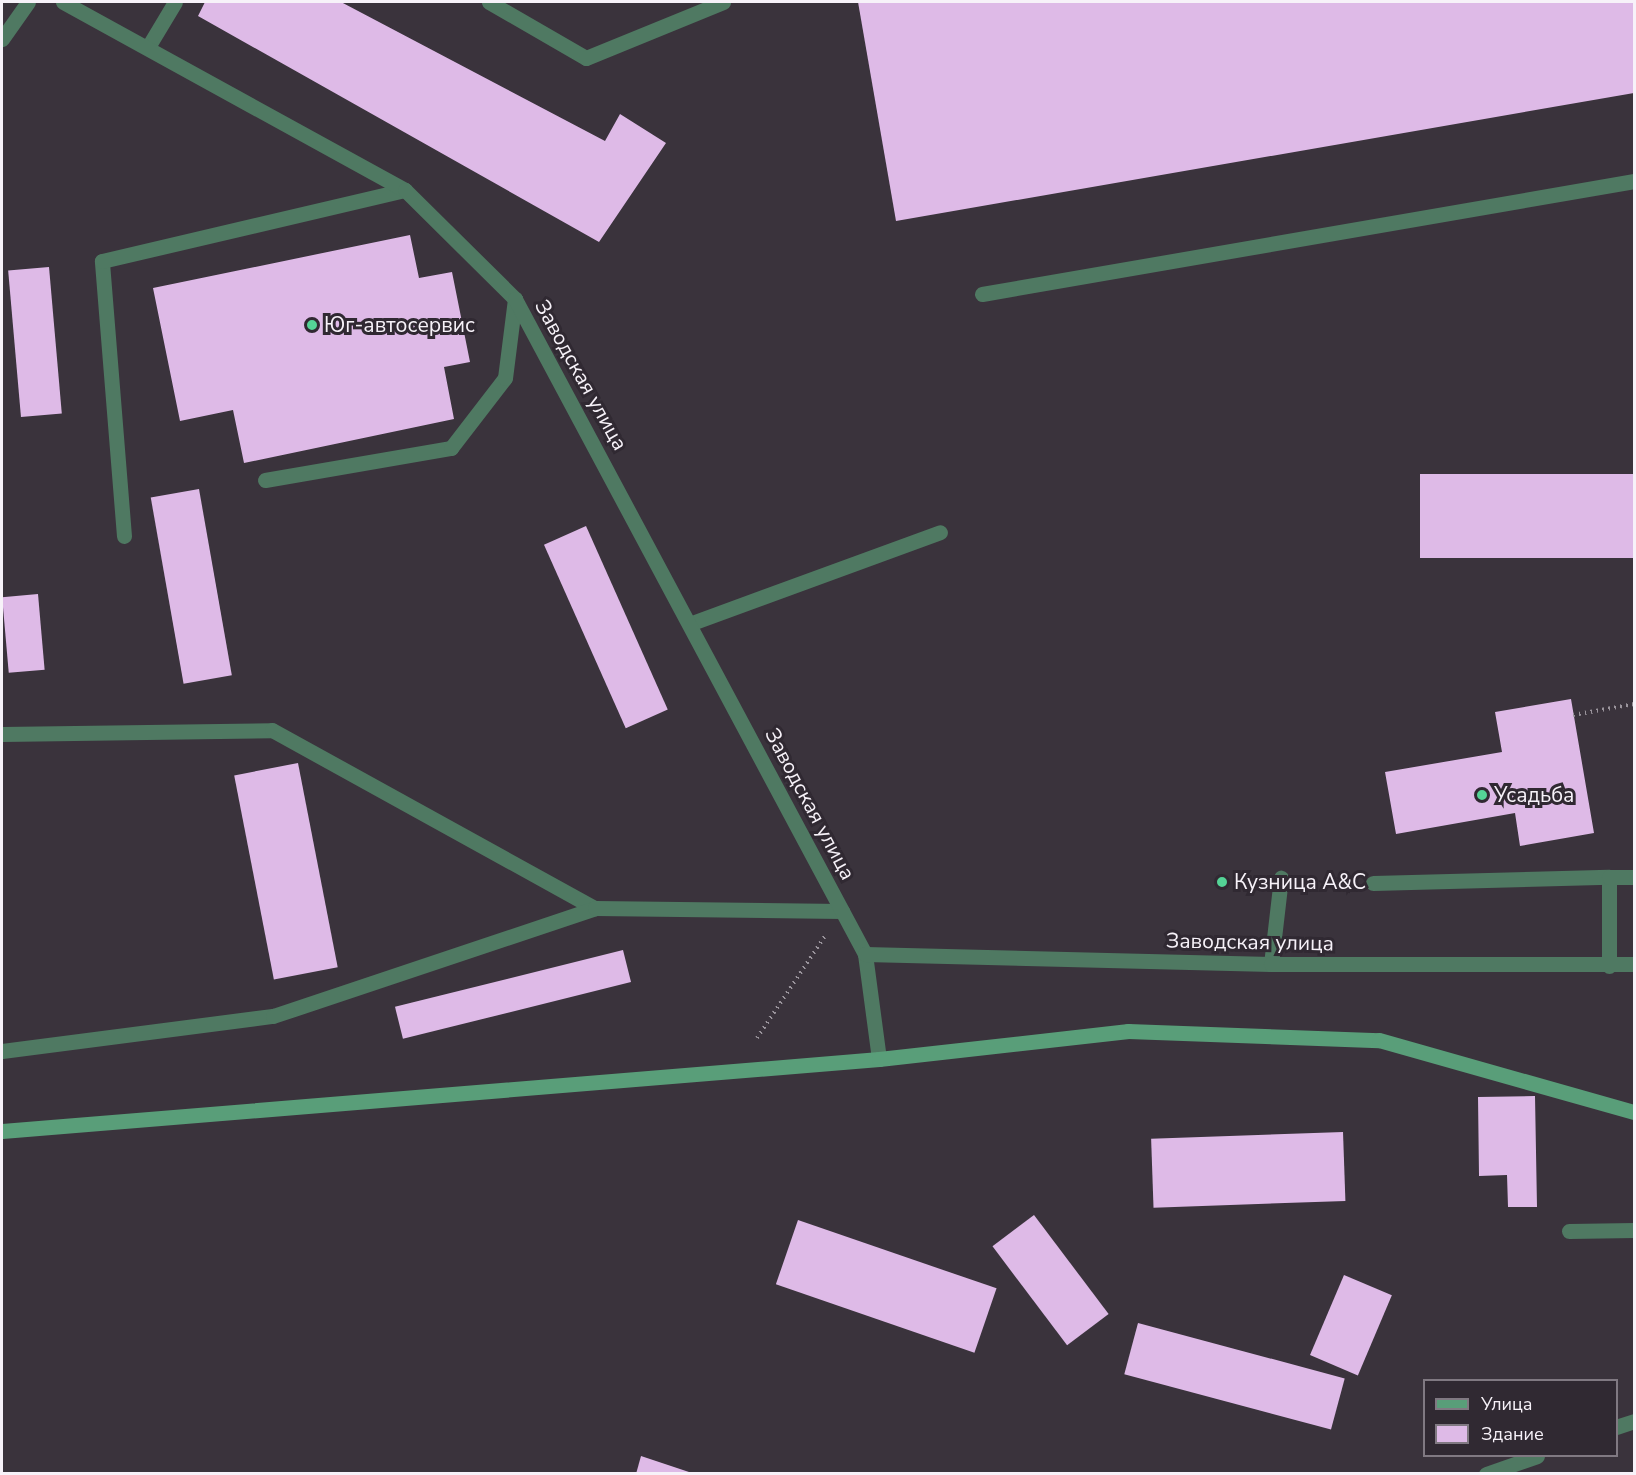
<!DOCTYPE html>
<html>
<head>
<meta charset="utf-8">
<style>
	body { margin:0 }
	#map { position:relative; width:1636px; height:1475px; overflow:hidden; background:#3a333c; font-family:"Nunito Sans",sans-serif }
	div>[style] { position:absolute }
	.building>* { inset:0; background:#debae7; transform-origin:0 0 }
	.path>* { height:4px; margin-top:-2px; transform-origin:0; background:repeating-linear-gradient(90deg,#9a949c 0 1.5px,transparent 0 6px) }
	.service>* { height:15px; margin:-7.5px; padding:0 7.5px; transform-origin:7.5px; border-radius:7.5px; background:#4f7962 }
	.minor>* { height:15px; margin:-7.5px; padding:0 7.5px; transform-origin:7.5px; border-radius:7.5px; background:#4f7962 }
	.secondary>* { height:15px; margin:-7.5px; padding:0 7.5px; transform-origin:7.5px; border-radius:7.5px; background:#599e79 }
	.dots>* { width:16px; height:16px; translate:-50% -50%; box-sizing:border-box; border:3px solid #302932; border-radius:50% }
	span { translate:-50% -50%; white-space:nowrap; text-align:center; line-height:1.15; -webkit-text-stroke:6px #302932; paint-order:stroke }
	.poi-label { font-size:21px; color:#f7f2f9 }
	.left { translate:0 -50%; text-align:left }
	.street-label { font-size:21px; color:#f7f2f9 }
	.frame { position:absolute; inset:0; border:3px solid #f7f2f9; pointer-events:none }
	.legend { position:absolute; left:1423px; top:1379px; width:195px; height:78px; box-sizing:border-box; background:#302932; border:2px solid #807982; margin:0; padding:8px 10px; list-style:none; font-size:18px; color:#f7f2f9 }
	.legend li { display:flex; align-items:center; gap:12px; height:30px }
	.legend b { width:30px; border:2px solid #807982 }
</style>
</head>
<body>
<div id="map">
	<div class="building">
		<div style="clip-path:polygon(205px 2px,341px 2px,605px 141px,620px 114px,666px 143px,599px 242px,198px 16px)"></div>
		<div style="clip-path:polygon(858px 2px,1634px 2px,1634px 93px,896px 221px)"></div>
		<div style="clip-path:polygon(410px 235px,419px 278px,452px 272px,470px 362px,444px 367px,454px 419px,244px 463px,233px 410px,180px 421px,153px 288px)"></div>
		<div style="left:49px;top:267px;width:147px;height:41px;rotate:85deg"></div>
		<div style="left:1634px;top:474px;width:84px;height:214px;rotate:90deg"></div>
		<div style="left:199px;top:489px;width:189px;height:49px;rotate:80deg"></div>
		<div style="left:586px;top:526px;width:201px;height:46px;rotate:66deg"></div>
		<div style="left:38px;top:594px;width:76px;height:36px;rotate:85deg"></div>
		<div style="clip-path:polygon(1571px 699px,1594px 833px,1520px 846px,1515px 813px,1396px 834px,1385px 772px,1502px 752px,1495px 712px)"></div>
		<div style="left:298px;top:763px;width:208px;height:65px;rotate:79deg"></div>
		<div style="left:623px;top:950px;width:33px;height:235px;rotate:76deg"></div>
		<div style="clip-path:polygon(1535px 1096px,1537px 1207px,1508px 1207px,1507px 1175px,1479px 1176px,1478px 1097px)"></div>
		<div style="left:1343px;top:1132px;width:69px;height:192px;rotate:88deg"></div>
		<div style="left:1034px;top:1215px;width:124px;height:52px;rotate:53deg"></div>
		<div style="left:798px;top:1220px;width:210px;height:68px;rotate:19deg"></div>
		<div style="left:1344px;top:1275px;width:52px;height:87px;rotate:23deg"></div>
		<div style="left:1138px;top:1323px;width:214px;height:53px;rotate:15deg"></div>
		<div style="clip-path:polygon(641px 1456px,692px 1473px,692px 1474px,636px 1474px)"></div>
	</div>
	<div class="path">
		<div style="left:1573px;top:715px;width:62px;rotate:-10.2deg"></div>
		<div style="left:757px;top:1038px;width:123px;rotate:-56.3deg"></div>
	</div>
	<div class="service">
		<div style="left:489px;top:2px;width:112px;rotate:30deg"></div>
		<div style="left:586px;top:58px;width:148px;rotate:-22.2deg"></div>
		<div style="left:2px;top:39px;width:45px;rotate:-54.9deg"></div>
		<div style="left:148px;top:47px;width:52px;rotate:-59deg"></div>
		<div style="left:982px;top:294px;width:662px;rotate:-9.83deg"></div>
		<div style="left:265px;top:480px;width:189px;rotate:-9.8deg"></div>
		<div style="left:451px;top:448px;width:88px;rotate:-52.4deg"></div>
		<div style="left:505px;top:378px;width:80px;rotate:-82.8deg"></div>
		<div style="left:124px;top:536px;width:276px;rotate:-94.6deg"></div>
		<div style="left:102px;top:261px;width:311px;rotate:-13.2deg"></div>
		<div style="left:692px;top:623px;width:264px;rotate:-20.1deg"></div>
		<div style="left:2px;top:734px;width:270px;rotate:-0.8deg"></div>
		<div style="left:272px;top:730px;width:369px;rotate:28.9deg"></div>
		<div style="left:1373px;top:883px;width:236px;rotate:-1.5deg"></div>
		<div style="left:1271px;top:964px;width:87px;rotate:-83.4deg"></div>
		<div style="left:1609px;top:966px;width:89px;rotate:-90deg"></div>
		<div style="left:1609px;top:877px;width:25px"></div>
		<div style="left:2px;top:1051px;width:273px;rotate:-7.4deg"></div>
		<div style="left:273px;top:1016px;width:340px;rotate:-18.5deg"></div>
		<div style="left:595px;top:908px;width:247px;rotate:0.7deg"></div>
		<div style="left:1569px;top:1231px;width:65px;rotate:-0.9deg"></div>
		<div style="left:1616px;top:1427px;width:19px;rotate:-18deg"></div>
		<div style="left:1486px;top:1474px;width:54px;rotate:-19.4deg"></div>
	</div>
	<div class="minor">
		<div style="left:63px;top:2px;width:390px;rotate:28.8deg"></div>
		<div style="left:405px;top:190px;width:155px;rotate:44.7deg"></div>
		<div style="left:515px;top:299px;width:743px;rotate:61.88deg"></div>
		<div style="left:865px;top:954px;width:106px;rotate:82.4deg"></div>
		<div style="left:865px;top:954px;width:406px;rotate:1.4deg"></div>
		<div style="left:1271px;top:964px;width:363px"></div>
	</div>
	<div class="secondary">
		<div style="left:2px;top:1131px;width:880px;rotate:-4.69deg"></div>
		<div style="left:879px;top:1059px;width:251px;rotate:-6.4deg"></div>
		<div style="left:1128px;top:1031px;width:251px;rotate:2.1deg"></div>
		<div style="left:1379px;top:1040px;width:265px;rotate:15.8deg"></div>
	</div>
	<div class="dots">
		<div style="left:312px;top:325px;background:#54d396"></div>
		<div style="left:1482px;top:795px;background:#54d396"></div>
		<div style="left:1222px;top:882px;background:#54d396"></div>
	</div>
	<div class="poi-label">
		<span class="left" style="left:324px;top:325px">Юг-автосервис</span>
		<span class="left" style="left:1494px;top:795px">Усадьба</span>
		<span class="left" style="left:1234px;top:882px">Кузница А&amp;С</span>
	</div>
	<div class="street-label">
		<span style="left:581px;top:375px;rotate:61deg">Заводская улица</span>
		<span style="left:810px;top:804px;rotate:62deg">Заводская улица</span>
		<span style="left:1250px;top:942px;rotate:1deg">Заводская улица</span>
	</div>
	<div class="frame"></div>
	<ul class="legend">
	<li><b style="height:8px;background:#599e79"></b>Улица</li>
	<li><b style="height:16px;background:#debae7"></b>Здание</li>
	</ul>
</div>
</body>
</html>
